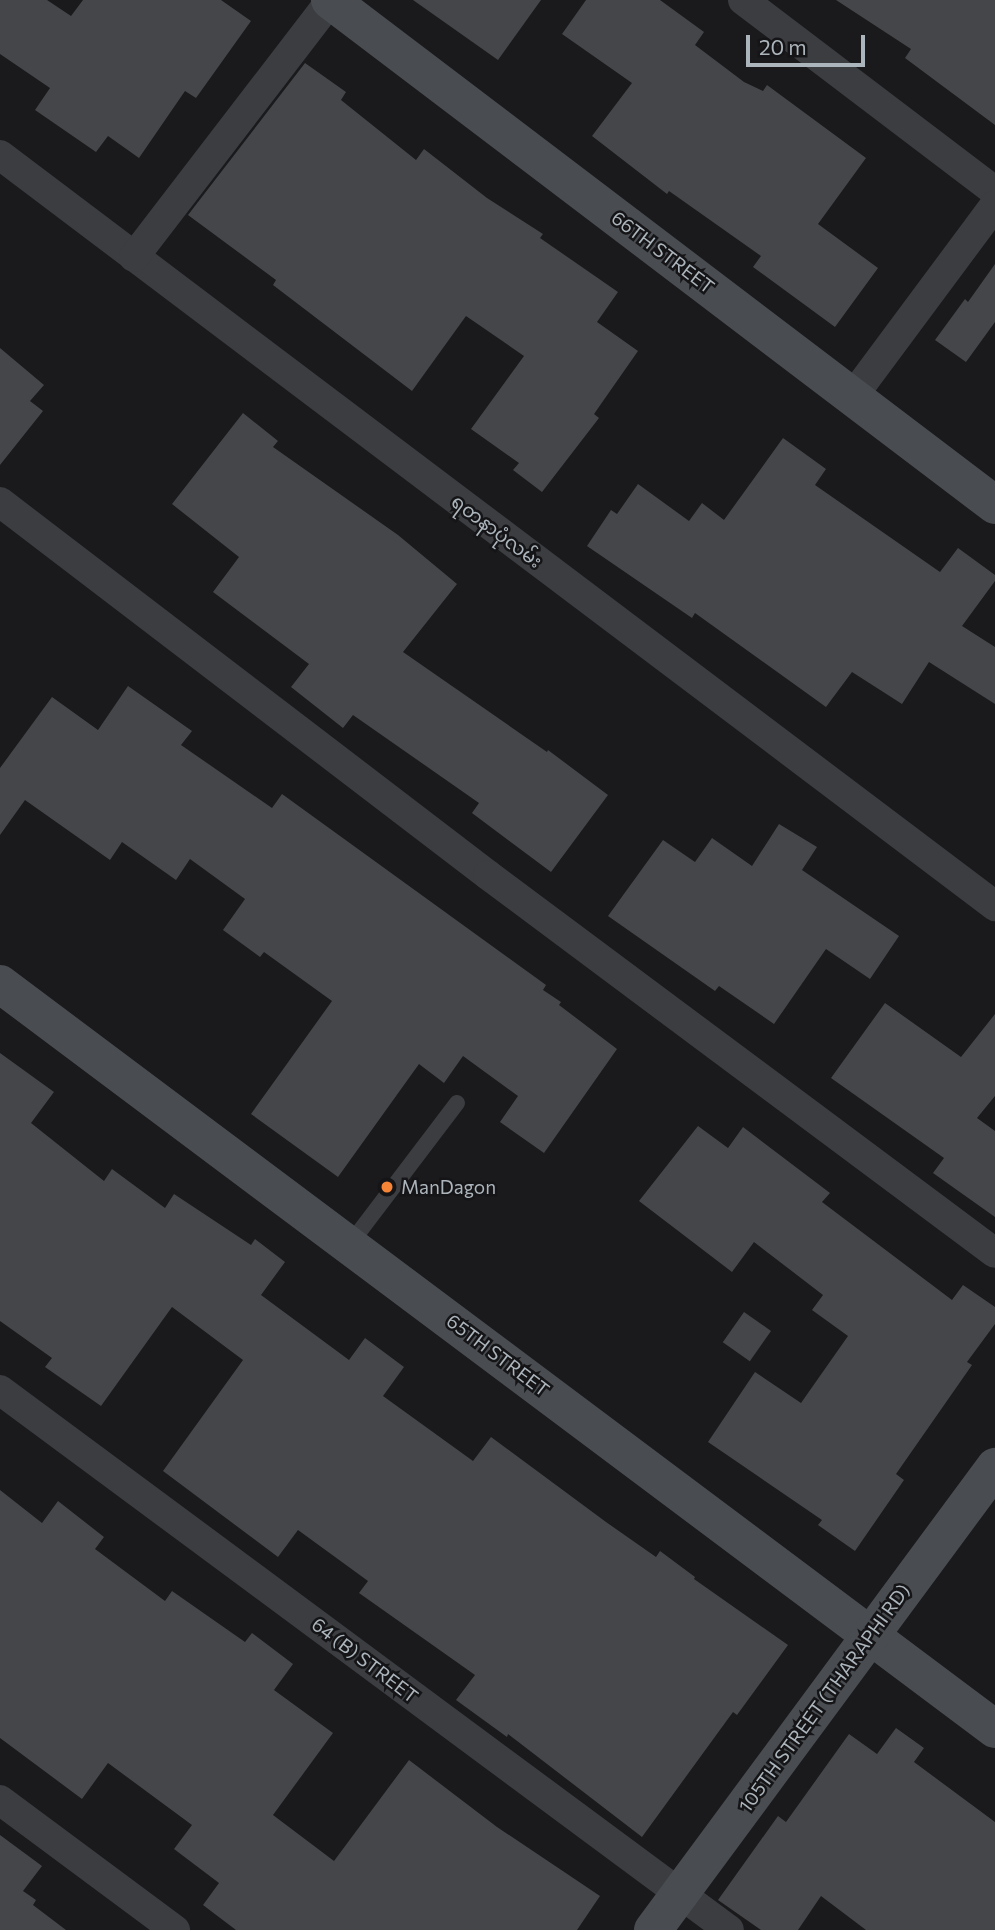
<!DOCTYPE html>
<html>
<head>
<meta charset="utf-8">
<style>
	body { margin:0 }
	#map { position:relative; width:995px; height:1930px; overflow:hidden; background:#1a1a1c; font-family:Commissioner,"Noto Sans Myanmar",sans-serif }
	div>[style] { position:absolute }
	.building>* { inset:0; background:#444649; transform-origin:0 0 }
	.lane>* { height:16px; margin:-8px; padding:0 8px; transform-origin:8px; border-radius:8px; background:#3b3d41 }
	.street>* { height:30px; margin:-15px; padding:0 15px; transform-origin:15px; border-radius:15px; background:#3b3d41 }
	.secondary>* { height:38px; margin:-19px; padding:0 19px; transform-origin:19px; border-radius:19px; background:#494d51 }
	.dots>* { width:19px; height:19px; translate:-50% -50%; box-sizing:border-box; border:4px solid #151517; border-radius:50% }
	span { translate:-50% -50%; white-space:nowrap; text-align:center; line-height:1.15; -webkit-text-stroke:5px #151517; paint-order:stroke }
	.street-label { font-size:19px; color:#acb5bc }
	.poi-label { font-size:19px; color:#acb5bc }
	.left { translate:0 -50%; text-align:left }
	.scale { position:absolute; left:746px; top:35px; width:119px; height:32px; box-sizing:border-box; border:4px solid #acb5bc; border-top:0; padding-left:9px; font-size:21px; line-height:24px; white-space:nowrap; color:#acb5bc; -webkit-text-stroke:5px #151517; paint-order:stroke }
</style>
</head>
<body>
<div id="map">
	<div class="building">
		<div style="clip-path:polygon(0 0,47px 0,71px 16px,83px 0,221px 0,251px 21px,196px 98px,185px 91px,139px 158px,108px 136px,96px 152px,35px 110px,50px 88px,0 54px)"></div>
		<div style="clip-path:polygon(413px 0,541px 0,498px 60px)"></div>
		<div style="clip-path:polygon(586px 0,660px 0,704px 32px,695px 45px,744px 82px,763px 91px,767px 85px,866px 158px,818px 224px,878px 268px,835px 327px,753px 267px,761px 256px,669px 191px,667px 194px,592px 136px,632px 83px,562px 34px)"></div>
		<div style="clip-path:polygon(836px 0,995px 0,995px 125px,905px 58px,911px 49px)"></div>
		<div style="clip-path:polygon(305px 63px,346px 92px,341px 100px,416px 160px,424px 149px,487px 198px,543px 234px,540px 238px,618px 292px,597px 322px,638px 351px,594px 414px,599px 418px,542px 492px,513px 470px,519px 463px,471px 429px,524px 356px,466px 316px,412px 391px,273px 285px,276px 280px,188px 215px)"></div>
		<div style="clip-path:polygon(995px 264px,995px 322px,966px 362px,935px 340px,965px 299px,968px 302px)"></div>
		<div style="clip-path:polygon(0 348px,44px 385px,30px 401px,43px 411px,0 465px)"></div>
		<div style="clip-path:polygon(243px 413px,278px 441px,273px 447px,398px 535px,457px 584px,403px 652px,547px 752px,548px 750px,608px 795px,551px 872px,472px 813px,479px 803px,353px 715px,343px 728px,291px 687px,309px 664px,213px 592px,239px 557px,172px 504px)"></div>
		<div style="clip-path:polygon(783px 438px,826px 469px,815px 485px,940px 572px,958px 548px,995px 575px,995px 581px,962px 626px,995px 647px,995px 704px,929px 662px,902px 704px,852px 672px,826px 707px,695px 613px,692px 618px,587px 546px,611px 510px,617px 514px,638px 484px,689px 521px,702px 503px,724px 520px)"></div>
		<div style="clip-path:polygon(128px 686px,192px 731px,181px 745px,272px 808px,282px 794px,546px 985px,543px 990px,561px 1002px,559px 1005px,617px 1049px,544px 1153px,500px 1122px,518px 1096px,463px 1056px,444px 1083px,419px 1064px,338px 1177px,251px 1114px,332px 1001px,264px 952px,260px 957px,223px 930px,245px 899px,190px 859px,176px 880px,122px 842px,110px 860px,25px 800px,0 835px,0 768px,52px 697px,98px 730px)"></div>
		<div style="clip-path:polygon(779px 824px,817px 847px,802px 870px,899px 936px,870px 979px,826px 949px,774px 1024px,719px 986px,715px 991px,608px 916px,663px 840px,695px 862px,712px 838px,752px 866px)"></div>
		<div style="clip-path:polygon(885px 1003px,961px 1057px,995px 1014px,995px 1096px,977px 1118px,995px 1131px,995px 1217px,933px 1173px,944px 1158px,831px 1078px)"></div>
		<div style="clip-path:polygon(0 1053px,54px 1092px,31px 1123px,104px 1181px,112px 1169px,165px 1208px,174px 1194px,251px 1245px,255px 1239px,285px 1262px,261px 1295px,349px 1360px,365px 1338px,404px 1367px,383px 1396px,473px 1461px,491px 1437px,606px 1522px,656px 1557px,660px 1551px,695px 1577px,694px 1579px,788px 1645px,737px 1715px,733px 1712px,642px 1837px,508px 1734px,507px 1737px,456px 1700px,475px 1675px,359px 1593px,368px 1581px,298px 1530px,278px 1557px,163px 1471px,243px 1360px,172px 1307px,101px 1406px,45px 1367px,52px 1358px,0 1321px)"></div>
		<div style="clip-path:polygon(698px 1126px,728px 1148px,743px 1127px,830px 1193px,822px 1202px,952px 1300px,963px 1285px,995px 1307px,995px 1324px,967px 1362px,972px 1365px,896px 1474px,904px 1480px,855px 1551px,818px 1525px,822px 1520px,708px 1442px,755px 1372px,801px 1403px,848px 1336px,812px 1310px,823px 1295px,754px 1242px,732px 1272px,639px 1201px)"></div>
		<div style="left:744px;top:1312px;width:33px;height:37px;rotate:35deg"></div>
		<div style="clip-path:polygon(0 1490px,42px 1523px,58px 1501px,104px 1537px,95px 1549px,165px 1601px,172px 1591px,245px 1642px,252px 1633px,293px 1664px,274px 1690px,333px 1733px,273px 1815px,334px 1861px,409px 1760px,497px 1827px,600px 1896px,577px 1930px,236px 1930px,203px 1905px,219px 1883px,174px 1849px,192px 1825px,108px 1763px,82px 1799px,0 1738px)"></div>
		<div style="clip-path:polygon(896px 1728px,924px 1748px,914px 1762px,995px 1822px,995px 1930px,866px 1930px,821px 1896px,798px 1930px,761px 1930px,718px 1900px,778px 1816px,786px 1822px,849px 1734px,877px 1754px)"></div>
		<div style="clip-path:polygon(0 1835px,42px 1866px,23px 1891px,36px 1900px,33px 1905px,66px 1930px,0 1930px)"></div>
	</div>
	<div class="lane">
		<div style="left:350px;top:1244px;width:177px;rotate:-52.8deg"></div>
	</div>
	<div class="street">
		<div style="left:743px;top:0;width:316px;rotate:37.2deg"></div>
		<div style="left:0;top:155px;width:1247px;rotate:37.04deg"></div>
		<div style="left:134px;top:257px;width:324px;rotate:-52.5deg"></div>
		<div style="left:853px;top:396px;width:238px;rotate:-53.4deg"></div>
		<div style="left:0;top:502px;width:614px;rotate:37.39deg"></div>
		<div style="left:488px;top:875px;width:632px;rotate:36.71deg"></div>
		<div style="left:0;top:1390px;width:907px;rotate:36.53deg"></div>
		<div style="left:0;top:1800px;width:218px;rotate:36.6deg"></div>
	</div>
	<div class="secondary">
		<div style="left:330px;top:0;width:835px;rotate:37.21deg"></div>
		<div style="left:0;top:984px;width:1243px;rotate:36.82deg"></div>
		<div style="left:653px;top:1930px;width:576px;rotate:-53.55deg"></div>
	</div>
	<div class="dots">
		<div style="left:387px;top:1187px;background:#f68538"></div>
	</div>
	<div class="street-label">
		<span style="left:663px;top:252px;rotate:37deg">66TH STREET</span>
		<span style="left:497px;top:531px;rotate:37deg">ရတနာပုံလမ်း</span>
		<span style="left:498px;top:1355px;rotate:37deg">65TH STREET</span>
		<span style="left:365px;top:1660px;rotate:37deg">64 (B) STREET</span>
		<span style="left:824px;top:1698px;rotate:-54deg">105TH STREET (THARAPHI RD)</span>
	</div>
	<div class="poi-label">
		<span class="left" style="left:401px;top:1187px">ManDagon</span>
	</div>
	<div class="scale">20 m</div>
</div>
</body>
</html>
